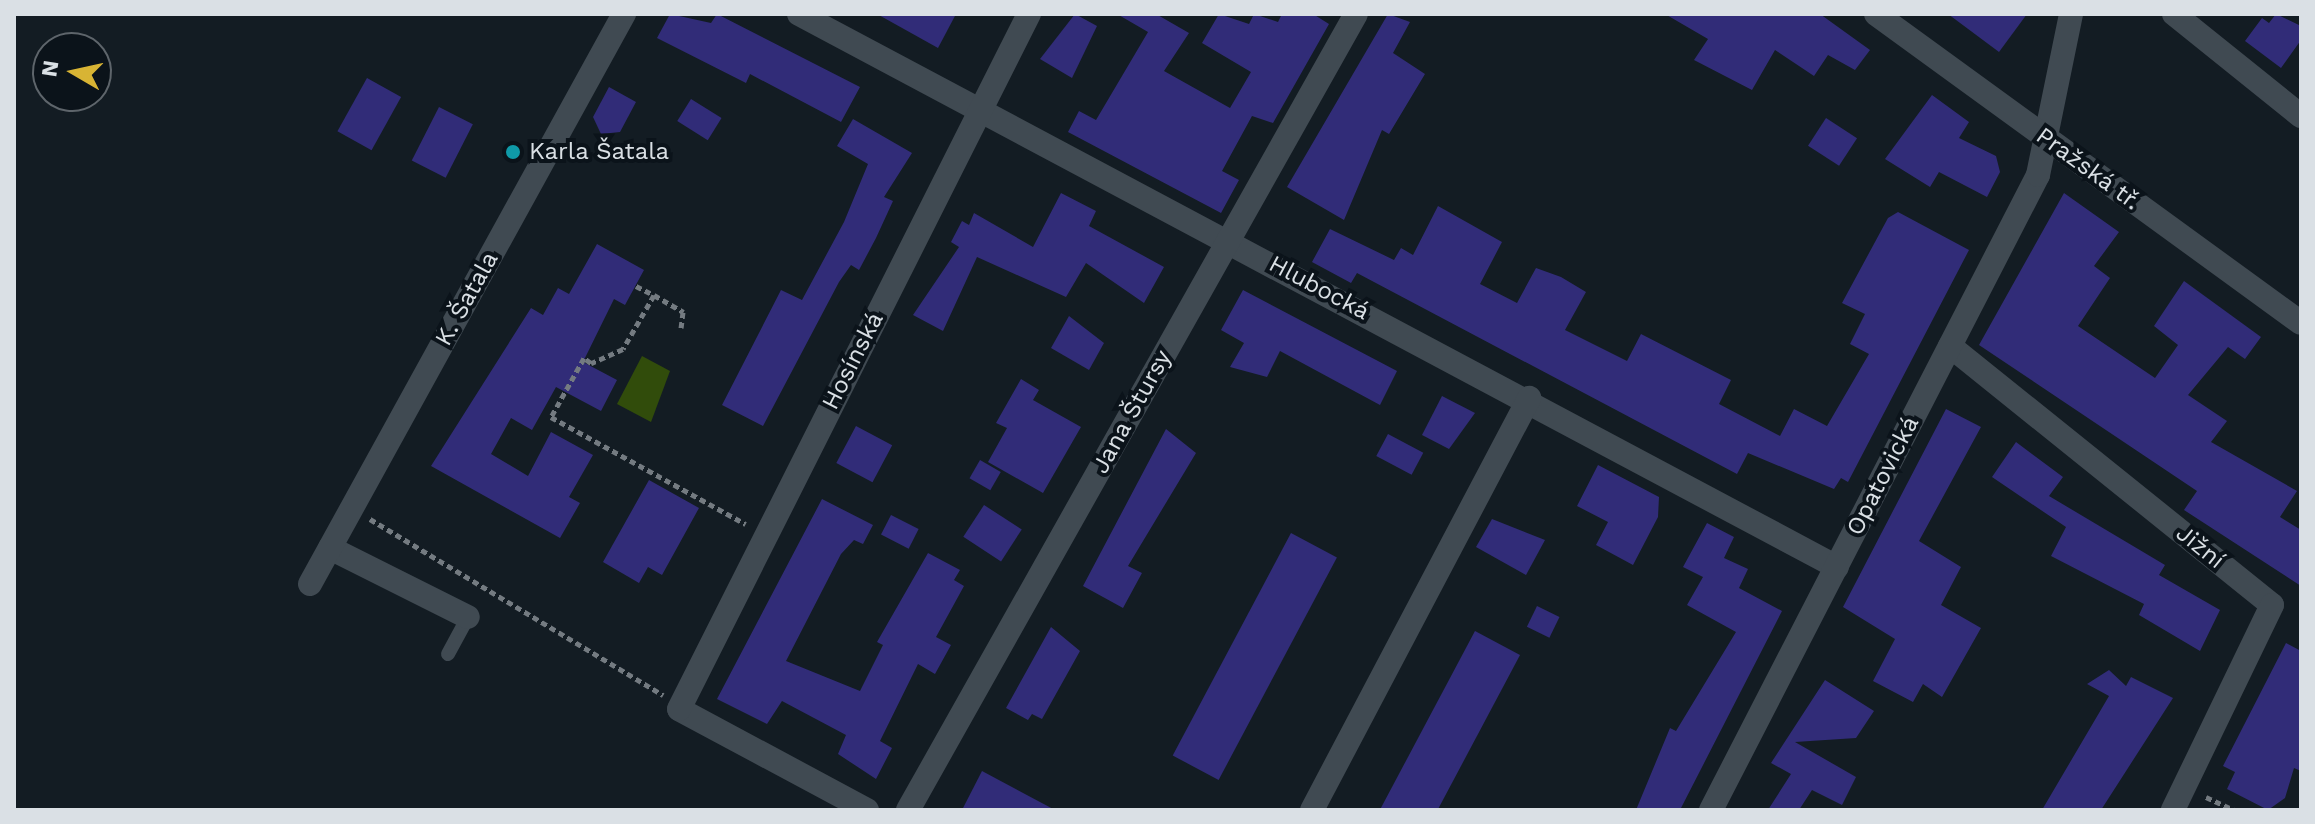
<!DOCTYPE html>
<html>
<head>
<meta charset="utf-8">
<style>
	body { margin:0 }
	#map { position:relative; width:2315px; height:824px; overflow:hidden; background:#131c23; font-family:"Work Sans",sans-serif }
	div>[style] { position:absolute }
	.green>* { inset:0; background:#314c0b }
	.building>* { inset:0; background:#312c78; transform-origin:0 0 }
	.path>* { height:5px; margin-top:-2.5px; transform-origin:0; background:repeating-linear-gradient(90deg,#747b81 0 6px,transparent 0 10px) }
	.lane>* { height:14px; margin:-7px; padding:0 7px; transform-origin:7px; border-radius:7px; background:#404a52 }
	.street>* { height:24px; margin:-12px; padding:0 12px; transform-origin:12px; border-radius:12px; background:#404a52 }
	.secondary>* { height:24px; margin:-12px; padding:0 12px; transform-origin:12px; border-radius:12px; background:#404a52 }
	.dots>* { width:22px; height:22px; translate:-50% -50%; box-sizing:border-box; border:4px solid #0b131a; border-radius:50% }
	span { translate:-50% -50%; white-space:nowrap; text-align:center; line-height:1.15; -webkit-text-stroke:8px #0b131a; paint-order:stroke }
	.poi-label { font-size:24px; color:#dae0e5 }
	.left { translate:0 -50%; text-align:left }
	.street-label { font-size:24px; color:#dae0e5 }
	.frame { position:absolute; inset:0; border:16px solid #dae0e5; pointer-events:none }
	.north { position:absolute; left:32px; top:32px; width:80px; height:80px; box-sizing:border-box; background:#0b131a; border:2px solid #5e656b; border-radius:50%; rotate:279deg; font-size:22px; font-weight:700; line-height:32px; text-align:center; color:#dae0e5 }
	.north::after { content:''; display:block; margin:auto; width:28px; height:36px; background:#d8b434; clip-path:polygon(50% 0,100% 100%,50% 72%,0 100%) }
</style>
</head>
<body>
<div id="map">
	<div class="green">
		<div style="clip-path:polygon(642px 356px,670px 371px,651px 422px,617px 404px)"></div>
	</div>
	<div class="building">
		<div style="clip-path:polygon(670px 14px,711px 23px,717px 14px,860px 87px,841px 122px,750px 74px,746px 83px,657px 38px)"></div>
		<div style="clip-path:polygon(877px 14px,956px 14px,938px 48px)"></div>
		<div style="clip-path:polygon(1075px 14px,1097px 26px,1072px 78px,1040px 59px)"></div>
		<div style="clip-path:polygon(1117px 14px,1156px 14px,1189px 33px,1164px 71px,1230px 108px,1251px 72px,1202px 43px,1219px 14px,1249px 24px,1254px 14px,1278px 22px,1282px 14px,1313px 14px,1329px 24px,1273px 123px,1252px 116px,1222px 171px,1239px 180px,1221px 213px,1068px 132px,1079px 111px,1096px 120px,1148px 32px)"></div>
		<div style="clip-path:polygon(1388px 14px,1410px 22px,1393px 53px,1425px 74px,1389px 134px,1382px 130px,1344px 220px,1287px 187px)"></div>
		<div style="clip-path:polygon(1665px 14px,1820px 14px,1870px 50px,1855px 70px,1828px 55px,1814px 76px,1775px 50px,1752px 90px,1694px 60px,1708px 39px)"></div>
		<div style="clip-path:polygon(1948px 14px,2027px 14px,1999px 52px)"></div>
		<div style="clip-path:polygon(2276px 14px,2301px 26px,2301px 40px,2281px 68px,2245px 41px,2262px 18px,2269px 23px)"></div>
		<div style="left:367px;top:78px;width:39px;height:61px;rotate:29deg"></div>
		<div style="clip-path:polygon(609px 87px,636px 102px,620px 132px,601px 134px,593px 117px)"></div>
		<div style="clip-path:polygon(1932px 95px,1969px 122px,1959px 138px,1996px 156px,2000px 172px,1987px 197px,1939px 172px,1930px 187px,1885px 159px)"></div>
		<div style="left:691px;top:99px;width:36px;height:26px;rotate:32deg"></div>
		<div style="left:439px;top:107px;width:38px;height:60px;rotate:27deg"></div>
		<div style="left:1826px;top:118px;width:37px;height:33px;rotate:33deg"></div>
		<div style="clip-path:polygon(853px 119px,912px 153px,884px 197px,893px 201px,876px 238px,859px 270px,851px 265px,839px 282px,763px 426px,722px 405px,781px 290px,802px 300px,844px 222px,868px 164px,837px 146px)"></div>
		<div style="clip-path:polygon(1061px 193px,1096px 211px,1089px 226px,1164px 267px,1144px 303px,1086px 263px,1066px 297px,977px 257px,943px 331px,913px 315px,959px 247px,951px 242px,962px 221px,969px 225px,974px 213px,1033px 247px)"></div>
		<div style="clip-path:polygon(2064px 193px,2119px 232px,2094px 266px,2110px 278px,2078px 326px,2155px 378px,2178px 345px,2154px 326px,2184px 281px,2261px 337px,2245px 359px,2228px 347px,2188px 395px,2227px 421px,2211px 442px,2297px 491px,2280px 517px,2301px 530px,2301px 586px,2184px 510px,2197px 491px,1979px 345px)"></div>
		<div style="clip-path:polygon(1438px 206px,1502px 242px,1480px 284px,1517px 303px,1536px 268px,1561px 277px,1586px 292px,1565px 330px,1627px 361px,1641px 334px,1731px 380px,1719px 404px,1780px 436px,1794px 409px,1827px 426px,1869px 354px,1850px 344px,1865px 314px,1842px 303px,1888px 218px,1898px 212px,1969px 250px,1848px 482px,1841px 478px,1834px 489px,1748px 453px,1737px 474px,1357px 273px,1351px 283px,1312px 262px,1330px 229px,1394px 260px,1401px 248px,1413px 255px)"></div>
		<div style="clip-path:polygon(597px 244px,644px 270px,625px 305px,614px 299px,583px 362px,617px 380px,601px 411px,556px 387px,532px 430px,511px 418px,491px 454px,528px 476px,551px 432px,593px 455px,569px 497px,580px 503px,560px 538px,431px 466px,531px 308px,543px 315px,558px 288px,569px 294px)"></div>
		<div style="clip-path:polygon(1243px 290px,1397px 371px,1380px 405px,1280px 351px,1267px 377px,1230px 367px,1244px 343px,1221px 330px)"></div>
		<div style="clip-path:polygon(1069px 316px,1104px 343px,1089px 370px,1051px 348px)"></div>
		<div style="clip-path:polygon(1021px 379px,1039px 390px,1033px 400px,1081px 427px,1043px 493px,988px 462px,1007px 428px,996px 423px)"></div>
		<div style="clip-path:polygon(1442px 396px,1475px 413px,1449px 449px,1422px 435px)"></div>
		<div style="clip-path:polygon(1946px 409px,1981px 427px,1919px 541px,1961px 567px,1941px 605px,1981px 628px,1942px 697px,1923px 684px,1913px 702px,1873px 681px,1895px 639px,1843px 607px)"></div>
		<div style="left:856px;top:426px;width:41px;height:42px;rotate:28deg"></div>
		<div style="clip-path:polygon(1166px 429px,1196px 453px,1128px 566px,1142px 573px,1123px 608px,1083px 586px)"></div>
		<div style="left:1388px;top:434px;width:40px;height:25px;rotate:28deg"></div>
		<div style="clip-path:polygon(2016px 442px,2063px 477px,2049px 496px,2165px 565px,2159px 575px,2220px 610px,2200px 651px,2139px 615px,2144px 604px,2051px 556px,2066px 527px,1992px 477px)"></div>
		<div style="left:980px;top:460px;width:24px;height:21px;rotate:30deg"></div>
		<div style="clip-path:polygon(1598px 465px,1659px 497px,1658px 517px,1633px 565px,1596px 545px,1608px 522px,1577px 506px)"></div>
		<div style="clip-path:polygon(649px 480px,699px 508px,662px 575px,648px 567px,639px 583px,603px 562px)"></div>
		<div style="clip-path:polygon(822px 499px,873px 525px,863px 544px,854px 540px,841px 554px,786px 661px,860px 691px,883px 645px,877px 642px,928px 553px,960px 570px,954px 580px,964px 586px,936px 637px,951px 645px,935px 674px,918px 664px,880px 741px,892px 748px,876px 779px,838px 754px,846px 735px,782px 701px,767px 724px,717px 699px)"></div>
		<div style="left:984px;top:505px;width:45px;height:38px;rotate:33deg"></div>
		<div style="left:891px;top:515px;width:31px;height:22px;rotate:27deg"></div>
		<div style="clip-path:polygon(1492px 519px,1545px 540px,1526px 575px,1476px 547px)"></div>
		<div style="clip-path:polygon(1707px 523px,1734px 537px,1724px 558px,1748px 569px,1739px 588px,1782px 611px,1680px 810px,1636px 810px,1670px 728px,1676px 731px,1736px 632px,1687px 605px,1703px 577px,1683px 567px)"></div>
		<div style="left:1291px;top:533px;width:52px;height:252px;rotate:28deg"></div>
		<div style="left:1537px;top:606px;width:25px;height:23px;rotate:26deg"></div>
		<div style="clip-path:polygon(1051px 627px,1080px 651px,1042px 719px,1032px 714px,1028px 720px,1006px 708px)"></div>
		<div style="left:1475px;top:631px;width:51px;height:203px;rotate:28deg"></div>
		<div style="clip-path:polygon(2286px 643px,2301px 651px,2301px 771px,2294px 768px,2285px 798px,2268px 810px,2227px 789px,2235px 772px,2223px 766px)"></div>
		<div style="clip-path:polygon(2109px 670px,2126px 686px,2131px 677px,2173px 698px,2101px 810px,2042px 810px,2109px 696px,2087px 684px)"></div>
		<div style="clip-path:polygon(1825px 680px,1874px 711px,1856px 738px,1795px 742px,1856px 777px,1842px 805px,1812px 790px,1799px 810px,1768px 810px,1791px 774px,1771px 763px)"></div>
		<div style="clip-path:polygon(982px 771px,1055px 810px,962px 810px)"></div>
	</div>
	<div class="path">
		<div style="left:636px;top:286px;width:20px;rotate:27deg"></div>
		<div style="left:654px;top:295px;width:62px;rotate:119.9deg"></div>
		<div style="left:623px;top:349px;width:35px;rotate:156deg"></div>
		<div style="left:591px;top:363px;width:9px;rotate:-144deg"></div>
		<div style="left:584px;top:358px;width:68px;rotate:119.2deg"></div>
		<div style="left:551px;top:417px;width:222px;rotate:28.8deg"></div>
		<div style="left:654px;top:295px;width:34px;rotate:30deg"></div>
		<div style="left:683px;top:312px;width:16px;rotate:97deg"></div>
		<div style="left:370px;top:519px;width:342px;rotate:31deg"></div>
		<div style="left:2206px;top:797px;width:31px;rotate:25deg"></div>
	</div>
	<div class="lane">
		<div style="left:448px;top:654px;width:42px;rotate:-61.6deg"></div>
	</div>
	<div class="street">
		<div style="left:799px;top:14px;width:1176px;rotate:28.05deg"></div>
		<div style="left:2174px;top:14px;width:163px;rotate:38.8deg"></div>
		<div style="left:1950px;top:346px;width:413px;rotate:38.8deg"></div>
		<div style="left:2272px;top:605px;width:228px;rotate:115.8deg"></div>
		<div style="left:330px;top:548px;width:154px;rotate:26.6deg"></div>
		<div style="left:310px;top:584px;width:651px;rotate:-61.15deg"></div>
		<div style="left:867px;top:810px;width:213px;rotate:-151.8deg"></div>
		<div style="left:679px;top:709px;width:778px;rotate:-63.27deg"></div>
		<div style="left:908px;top:810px;width:913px;rotate:-60.63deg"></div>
		<div style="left:1312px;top:810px;width:466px;rotate:-62.2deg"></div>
		<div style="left:1711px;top:810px;width:714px;rotate:-62.75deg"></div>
		<div style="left:2038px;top:175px;width:164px;rotate:-78.4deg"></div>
	</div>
	<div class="secondary">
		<div style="left:1876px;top:14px;width:525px;rotate:36.02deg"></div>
	</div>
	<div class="dots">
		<div style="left:513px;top:152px;background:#0f9aa8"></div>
	</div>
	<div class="poi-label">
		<span class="left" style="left:529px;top:152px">Karla Šatala</span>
	</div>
	<div class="street-label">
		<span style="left:2088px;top:169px;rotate:36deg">Pražská tř.</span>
		<span style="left:1319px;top:288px;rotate:28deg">Hlubocká</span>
		<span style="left:467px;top:299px;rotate:-61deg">K. Šatala</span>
		<span style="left:853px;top:361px;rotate:-63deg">Hosínská</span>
		<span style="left:1132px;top:412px;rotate:-61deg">Jana Štursy</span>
		<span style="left:1883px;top:476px;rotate:-63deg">Opatovická</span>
		<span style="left:2200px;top:547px;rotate:39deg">Jižní</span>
	</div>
	<div class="frame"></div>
	<div class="north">N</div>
</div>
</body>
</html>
